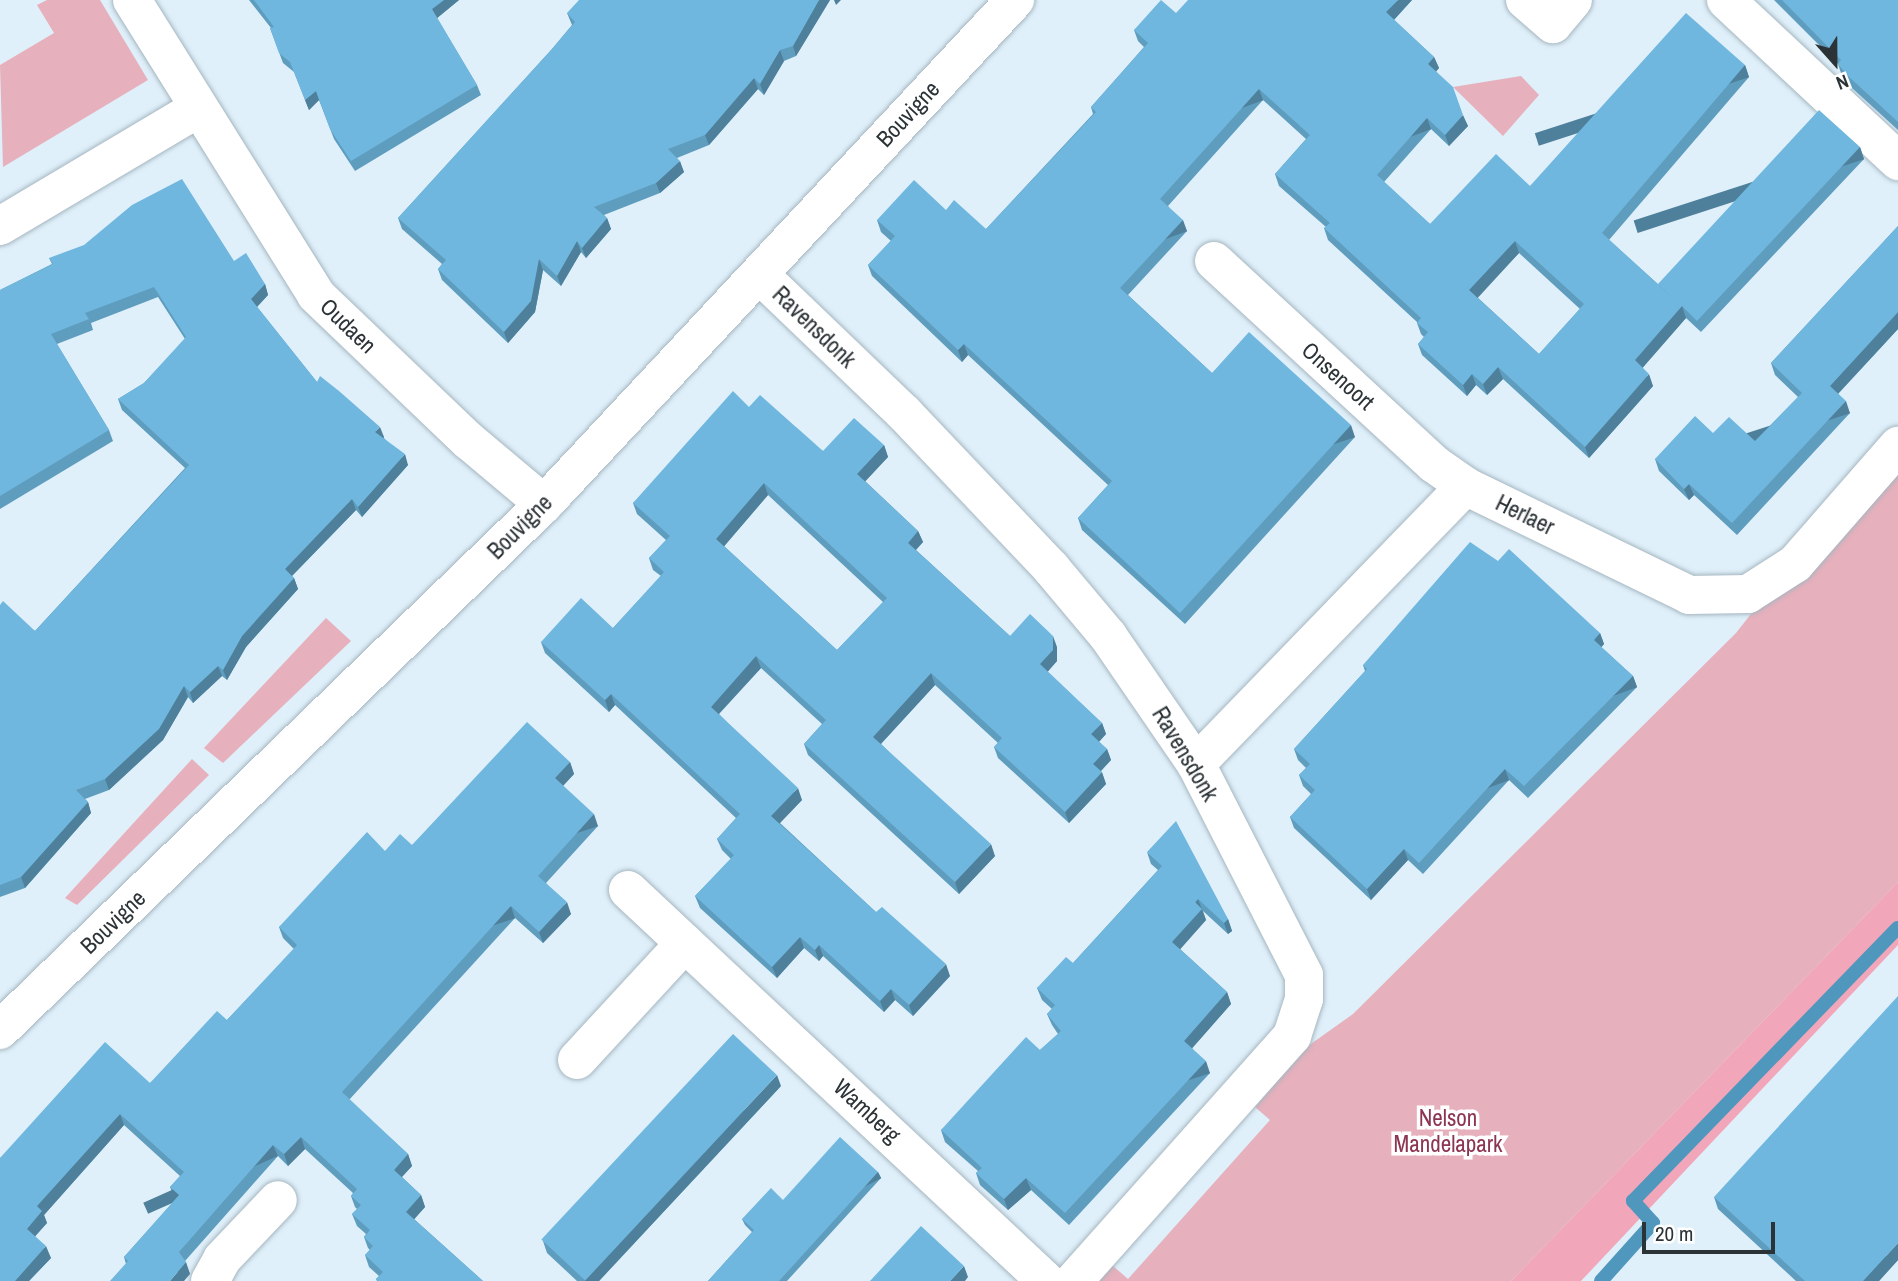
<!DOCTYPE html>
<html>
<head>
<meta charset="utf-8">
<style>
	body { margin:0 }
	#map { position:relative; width:1898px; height:1281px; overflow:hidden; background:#dff0fa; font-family:"Archivo Narrow",sans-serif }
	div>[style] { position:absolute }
	.green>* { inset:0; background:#e6b0bc }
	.forest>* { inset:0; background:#f2a6b9 }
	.stream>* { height:14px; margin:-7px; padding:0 7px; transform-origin:7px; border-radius:7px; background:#5097bd }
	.roads { filter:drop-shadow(0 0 2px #a6b6c0) drop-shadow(0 0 2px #a6b6c0) }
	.minor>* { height:38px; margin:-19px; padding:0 19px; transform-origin:19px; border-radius:19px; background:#fff }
	.tertiary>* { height:38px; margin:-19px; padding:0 19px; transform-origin:19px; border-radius:19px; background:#fff }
	.wall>* { inset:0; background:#5f9dbf }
	.shaded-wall>* { inset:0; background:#4e809b; transform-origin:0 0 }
	.building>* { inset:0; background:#6fb7de; transform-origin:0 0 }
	span { translate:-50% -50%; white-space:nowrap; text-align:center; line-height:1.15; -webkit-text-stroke:7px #fff; paint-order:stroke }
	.street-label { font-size:23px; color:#2c3337 }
	.park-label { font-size:23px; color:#8c3551 }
	.north { position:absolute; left:1800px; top:28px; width:70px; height:70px; -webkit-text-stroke:5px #fff; paint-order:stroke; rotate:159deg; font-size:19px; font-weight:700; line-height:28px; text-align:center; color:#2c3337 }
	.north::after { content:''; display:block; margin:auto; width:24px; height:32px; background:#2c3337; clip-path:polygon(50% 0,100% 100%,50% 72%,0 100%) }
	.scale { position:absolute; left:1642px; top:1222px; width:133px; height:32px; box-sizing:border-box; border:4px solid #2c3337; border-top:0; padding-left:9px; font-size:21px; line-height:24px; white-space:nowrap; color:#2c3337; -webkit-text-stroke:5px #fff; paint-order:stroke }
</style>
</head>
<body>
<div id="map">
	<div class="green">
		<div style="clip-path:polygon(47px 0,100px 0,148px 80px,3px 167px,0 65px,54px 33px,37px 5px)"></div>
		<div style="clip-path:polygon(1521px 76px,1539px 95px,1503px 136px,1453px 87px)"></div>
		<div style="clip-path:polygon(1898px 461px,1898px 882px,1511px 1281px,1098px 1281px,1112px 1265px,1128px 1279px,1270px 1120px,1255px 1107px,1308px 1046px,1353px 1014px,1736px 633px,1776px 582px)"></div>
		<div style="clip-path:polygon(326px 618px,351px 641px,223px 763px,204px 748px)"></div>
		<div style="clip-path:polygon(192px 759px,209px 775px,77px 905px,65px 898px)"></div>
	</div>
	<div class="forest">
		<div style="clip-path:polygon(1898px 882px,1898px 945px,1581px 1281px,1511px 1281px)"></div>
	</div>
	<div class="stream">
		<div style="left:1601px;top:1281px;width:78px;rotate:-48.1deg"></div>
		<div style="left:1653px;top:1223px;width:30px;rotate:-132deg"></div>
		<div style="left:1633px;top:1201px;width:380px;rotate:-45.9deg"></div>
	</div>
	<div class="roads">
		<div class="minor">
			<div style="left:132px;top:0;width:348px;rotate:58deg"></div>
			<div style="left:316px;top:295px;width:211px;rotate:43.7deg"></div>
			<div style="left:469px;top:441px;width:98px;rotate:40deg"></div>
			<div style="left:1525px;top:0;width:37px;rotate:41deg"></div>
			<div style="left:1553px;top:24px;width:31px;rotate:-50deg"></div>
			<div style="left:1726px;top:0;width:236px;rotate:43.1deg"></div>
			<div style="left:0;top:226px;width:231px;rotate:-30.7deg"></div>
			<div style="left:1214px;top:261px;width:299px;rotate:42.7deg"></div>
			<div style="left:1434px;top:464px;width:38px;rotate:35deg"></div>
			<div style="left:760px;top:275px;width:199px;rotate:43.8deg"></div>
			<div style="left:904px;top:413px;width:214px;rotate:46.5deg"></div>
			<div style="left:1051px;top:568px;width:89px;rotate:50deg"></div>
			<div style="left:1108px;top:636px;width:155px;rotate:55.5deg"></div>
			<div style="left:1196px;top:764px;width:237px;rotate:62.9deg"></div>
			<div style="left:1304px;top:975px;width:24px;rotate:90deg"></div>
			<div style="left:1304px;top:999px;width:39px;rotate:108deg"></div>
			<div style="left:1292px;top:1036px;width:328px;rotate:131.7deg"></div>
			<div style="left:1196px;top:764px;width:387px;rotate:-45.9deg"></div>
			<div style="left:1465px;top:486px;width:249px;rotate:25.9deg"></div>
			<div style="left:1689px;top:595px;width:59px;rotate:-1deg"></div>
			<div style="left:1748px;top:594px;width:56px;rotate:-32.6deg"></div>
			<div style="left:1795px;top:564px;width:157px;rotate:-48.9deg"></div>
			<div style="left:628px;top:890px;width:572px;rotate:43.09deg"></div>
			<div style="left:577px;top:1060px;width:159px;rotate:-47.3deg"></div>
			<div style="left:210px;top:1281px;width:25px;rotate:-61deg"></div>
			<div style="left:222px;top:1259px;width:81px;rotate:-46.5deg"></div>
		</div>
		<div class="tertiary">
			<div style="left:0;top:1030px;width:757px;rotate:-44.04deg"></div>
			<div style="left:544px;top:504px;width:690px;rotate:-46.94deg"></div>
		</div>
	</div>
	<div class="wall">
		<div style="clip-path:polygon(249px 0,459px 0,437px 18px,477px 85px,481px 95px,355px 171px,334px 139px,319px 100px,309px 110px,294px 72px,283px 63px,270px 28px,271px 28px)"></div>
		<div style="clip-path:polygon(830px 0,796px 56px,784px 61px,764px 95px,758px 89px,709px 145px,677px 158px,684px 172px,660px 193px,604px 215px,607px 218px,611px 229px,586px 258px,581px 252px,561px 286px,543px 270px,535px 312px,508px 343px,442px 280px,438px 269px,442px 264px,402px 229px,398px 218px,552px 49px,572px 25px,567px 13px)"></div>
		<div style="clip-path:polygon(evenodd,1412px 0,1394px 20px,1434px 57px,1439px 68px,1436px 71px,1468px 126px,1449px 146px,1431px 129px,1384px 182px,1430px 224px,1530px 186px,1745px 65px,1749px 77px,1609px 240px,1659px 285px,1860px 147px,1864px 159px,1701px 332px,1686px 318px,1642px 368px,1653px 386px,1589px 458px,1503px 379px,1487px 395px,1476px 385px,1467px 396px,1422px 355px,1418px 344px,1424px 337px,1421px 334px,1417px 323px,1417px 322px,1328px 240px,1324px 228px,1326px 227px,1279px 186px,1275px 174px,1306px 139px,1263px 100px,1168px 206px,1187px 231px,1128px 295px,1212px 373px,1355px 437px,1185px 624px,1082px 530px,1078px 518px,1108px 485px,968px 355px,962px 362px,872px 276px,868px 265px,891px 241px,881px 232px,877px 220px,946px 210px,986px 229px,1093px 114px,1091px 107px,1144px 47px,1138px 41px,1134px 30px,1176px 13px,1412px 0,1519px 253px,1580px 309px,1539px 354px,1477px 297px,1519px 253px)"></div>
		<div style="clip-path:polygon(1774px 0,1898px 0,1898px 130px,1852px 88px,1842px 76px,1838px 64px)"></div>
		<div style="clip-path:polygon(1898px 226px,1898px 329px,1838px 394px,1850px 413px,1737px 535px,1694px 495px,1689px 500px,1659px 471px,1655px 459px,1713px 433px,1755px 441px,1798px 397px,1775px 375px,1771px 363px)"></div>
		<div style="clip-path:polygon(49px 258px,234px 261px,265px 284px,268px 295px,257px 307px,317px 382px,384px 437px,384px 438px,408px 465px,362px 517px,356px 510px,292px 576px,294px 578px,298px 589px,246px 647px,227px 680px,222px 676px,193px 703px,188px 697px,163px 740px,109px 790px,85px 799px,88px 802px,91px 813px,25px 888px,0 897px,0 605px,35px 631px,185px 468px,122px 410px,118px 399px,144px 383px,185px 339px,158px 297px,91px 323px,93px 330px,57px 344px,109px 430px,113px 441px,0 509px,0 290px,52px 264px)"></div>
		<div style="clip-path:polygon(evenodd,749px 407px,823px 451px,884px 445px,888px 457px,865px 481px,918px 531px,923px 542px,916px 550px,1010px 636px,1057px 647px,1057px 661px,1047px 672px,1102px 723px,1106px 734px,1099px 742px,1107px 749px,1111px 760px,1101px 771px,1106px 784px,1069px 823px,998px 758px,994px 747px,998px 743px,935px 685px,881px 744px,995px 856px,959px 894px,808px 755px,804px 744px,822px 724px,761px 668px,719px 714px,802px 800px,780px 823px,876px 912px,950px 976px,913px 1016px,895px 1000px,884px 1012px,823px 956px,819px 961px,804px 948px,777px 978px,700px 908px,695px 896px,731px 859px,722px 850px,717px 839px,736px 818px,615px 705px,609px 712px,545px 653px,541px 642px,613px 628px,661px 576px,653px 570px,649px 558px,666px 540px,637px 514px,633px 503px,749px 407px,768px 495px,883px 602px,837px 650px,724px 546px,768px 495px)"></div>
		<div style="clip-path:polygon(1600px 633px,1604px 644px,1601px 647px,1633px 676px,1637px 687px,1528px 798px,1509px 780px,1423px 874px,1408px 860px,1371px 900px,1294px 828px,1290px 817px,1311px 794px,1303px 786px,1299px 775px,1306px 768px,1298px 760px,1294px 749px,1365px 671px,1363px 665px)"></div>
		<div style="clip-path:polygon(570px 762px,574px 774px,563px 786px,598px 826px,546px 883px,571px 914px,543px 943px,515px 918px,349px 1100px,408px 1154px,412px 1166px,402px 1177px,421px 1195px,425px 1207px,414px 1219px,483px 1281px,377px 1281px,376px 1279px,379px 1276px,369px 1267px,365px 1255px,370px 1250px,368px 1248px,364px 1237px,366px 1234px,357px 1226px,352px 1214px,357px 1209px,355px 1207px,351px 1196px,353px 1193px,305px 1149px,288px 1166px,278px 1156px,185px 1261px,190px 1274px,126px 1264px,124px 1257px,175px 1200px,170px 1187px,180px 1176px,124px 1125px,44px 1215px,47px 1223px,35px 1236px,51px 1258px,29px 1281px,0 1281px,0 1158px,150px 1083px,227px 1020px,294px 949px,283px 938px,279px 927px,385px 851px,412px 845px)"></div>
		<div style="clip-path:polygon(1147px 852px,1228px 919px,1232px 931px,1228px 934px,1203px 911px,1206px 920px,1180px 949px,1227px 992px,1231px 1004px,1192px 1048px,1210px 1073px,1069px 1225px,1031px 1190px,1008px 1210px,980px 1185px,976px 1173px,978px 1171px,945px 1142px,941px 1130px,1040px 1050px,1058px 1034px,1052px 1025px,1047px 1014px,1052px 1009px,1042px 1000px,1037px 988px,1073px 963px,1158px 870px,1151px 864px)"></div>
		<div style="clip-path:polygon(781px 1086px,599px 1281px,577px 1281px,547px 1253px,543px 1241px)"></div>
		<div style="clip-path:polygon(878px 1172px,881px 1178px,787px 1281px,708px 1281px,752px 1232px,745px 1225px,742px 1219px,783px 1200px)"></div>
		<div style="clip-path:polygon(1714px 1197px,1898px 1260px,1879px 1281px,1796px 1281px,1718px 1209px)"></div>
	</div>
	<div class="shaded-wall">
		<div style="clip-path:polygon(444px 0,459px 0,436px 19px,432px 9px)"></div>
		<div style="clip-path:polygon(819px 0,830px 0,796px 56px,793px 46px)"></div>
		<div style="clip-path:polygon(834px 0,841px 0,836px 5px)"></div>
		<div style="clip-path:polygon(1398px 0,1412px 0,1390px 24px,1386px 12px)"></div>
		<div style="clip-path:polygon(780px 50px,784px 61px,764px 95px,760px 84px)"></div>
		<div style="clip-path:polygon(1434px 57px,1439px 68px,1433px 75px,1428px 64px)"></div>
		<div style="left:1745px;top:65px;width:13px;height:221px;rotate:72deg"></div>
		<div style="clip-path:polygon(754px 78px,758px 89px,709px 145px,705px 135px)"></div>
		<div style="left:1259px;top:89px;width:12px;height:148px;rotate:70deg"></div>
		<div style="clip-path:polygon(316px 91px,319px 100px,309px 110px,305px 100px)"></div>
		<div style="clip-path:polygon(1463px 115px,1468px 126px,1449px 146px,1445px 135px)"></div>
		<div style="left:1427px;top:118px;width:12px;height:76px;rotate:70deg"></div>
		<div style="left:1860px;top:147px;width:13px;height:238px;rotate:72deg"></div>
		<div style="clip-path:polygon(680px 161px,684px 172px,660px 193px,656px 183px)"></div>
		<div style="clip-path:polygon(607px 218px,611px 229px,586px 258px,582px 248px)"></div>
		<div style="left:1183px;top:220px;width:12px;height:93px;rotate:70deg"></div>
		<div style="clip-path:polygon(577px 241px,581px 252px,561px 286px,557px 276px)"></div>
		<div style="clip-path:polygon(1515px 241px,1519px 253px,1474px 302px,1469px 290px)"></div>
		<div style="clip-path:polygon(539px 259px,543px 270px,535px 312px,508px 343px,504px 332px)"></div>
		<div style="clip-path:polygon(265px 284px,268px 295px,255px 309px,251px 299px)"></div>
		<div style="clip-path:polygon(1682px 306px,1686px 318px,1639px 372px,1635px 360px)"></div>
		<div style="clip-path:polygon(1898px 312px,1898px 329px,1834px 398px,1830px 386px)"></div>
		<div style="clip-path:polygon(964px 344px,968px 355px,962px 362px,958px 350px)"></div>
		<div style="clip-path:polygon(1498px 367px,1503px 379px,1487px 395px,1483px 384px)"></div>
		<div style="clip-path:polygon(1472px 374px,1476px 385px,1467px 396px,1463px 385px)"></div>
		<div style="clip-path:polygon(1649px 374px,1653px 386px,1589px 458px,1585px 447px)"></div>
		<div style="left:1846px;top:401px;width:13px;height:167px;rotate:72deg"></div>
		<div style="left:1351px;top:425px;width:13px;height:254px;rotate:72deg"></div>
		<div style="clip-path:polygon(380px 427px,384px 437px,379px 442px,375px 432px)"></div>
		<div style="clip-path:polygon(884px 445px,888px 457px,861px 486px,857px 474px)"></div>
		<div style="clip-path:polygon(405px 454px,408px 465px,362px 517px,358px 507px)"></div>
		<div style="clip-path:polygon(764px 483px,768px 495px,721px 550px,716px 539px)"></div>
		<div style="clip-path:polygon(1689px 484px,1694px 495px,1689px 500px,1684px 489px)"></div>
		<div style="clip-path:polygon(352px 499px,356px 510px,288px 580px,285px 569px)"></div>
		<div style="clip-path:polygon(918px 531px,923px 542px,912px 554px,908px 543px)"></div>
		<div style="clip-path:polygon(294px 578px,298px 589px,246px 647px,227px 680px,223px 670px,242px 636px)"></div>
		<div style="clip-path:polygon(1600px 633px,1604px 644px,1598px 651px,1594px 640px)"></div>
		<div style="clip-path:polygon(1053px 636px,1057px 647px,1057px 661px,1044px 676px,1040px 664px)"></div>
		<div style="clip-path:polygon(756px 656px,761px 668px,715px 718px,711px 707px)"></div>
		<div style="clip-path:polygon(218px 666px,222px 676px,193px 703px,190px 692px)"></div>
		<div style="clip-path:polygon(931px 673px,935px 685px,877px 748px,873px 737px)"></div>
		<div style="left:1633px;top:676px;width:12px;height:155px;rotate:70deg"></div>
		<div style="clip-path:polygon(184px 686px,188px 697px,163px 740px,109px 790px,105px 779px)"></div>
		<div style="clip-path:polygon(611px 694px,615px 705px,609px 712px,605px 700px)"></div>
		<div style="clip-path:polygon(1102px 723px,1106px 734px,1095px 746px,1091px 734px)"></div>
		<div style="clip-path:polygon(1107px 749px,1111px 760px,1097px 775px,1093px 764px)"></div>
		<div style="clip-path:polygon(570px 762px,574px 774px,559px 790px,555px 778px)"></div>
		<div style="left:1505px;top:769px;width:12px;height:127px;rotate:70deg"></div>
		<div style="clip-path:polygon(1102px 772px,1106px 784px,1069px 823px,1065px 812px)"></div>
		<div style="clip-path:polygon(798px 788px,802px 800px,776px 827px,771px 816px)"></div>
		<div style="clip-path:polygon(88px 802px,91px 813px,25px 888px,21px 877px)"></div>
		<div style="left:594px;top:814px;width:13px;height:84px;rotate:72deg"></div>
		<div style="clip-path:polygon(991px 844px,995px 856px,959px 894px,955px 882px)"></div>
		<div style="clip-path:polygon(1404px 849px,1408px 860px,1371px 900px,1367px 889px)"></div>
		<div style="clip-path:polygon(1198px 899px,1206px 920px,1176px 954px,1172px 942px)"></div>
		<div style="clip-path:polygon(567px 902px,571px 914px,543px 943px,539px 932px)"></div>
		<div style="left:511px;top:906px;width:13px;height:251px;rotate:72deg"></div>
		<div style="clip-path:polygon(1228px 919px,1232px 931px,1228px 934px,1224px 923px)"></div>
		<div style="clip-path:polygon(800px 937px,804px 948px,777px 978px,772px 967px)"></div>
		<div style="clip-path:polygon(819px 945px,823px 956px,819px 961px,815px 950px)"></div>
		<div style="clip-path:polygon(946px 964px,950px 976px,913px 1016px,909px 1005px)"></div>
		<div style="clip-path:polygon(891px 989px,895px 1000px,884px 1012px,880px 1001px)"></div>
		<div style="clip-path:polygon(1227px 992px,1231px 1004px,1188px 1053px,1184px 1041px)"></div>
		<div style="left:1206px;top:1061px;width:13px;height:207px;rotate:72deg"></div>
		<div style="clip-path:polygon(777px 1075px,781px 1086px,599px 1281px,585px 1281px,585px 1280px)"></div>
		<div style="clip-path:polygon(120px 1114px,124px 1125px,44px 1215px,47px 1223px,31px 1241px,27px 1229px,37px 1206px)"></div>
		<div style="clip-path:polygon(301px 1137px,305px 1149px,288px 1166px,284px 1154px)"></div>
		<div style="left:273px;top:1145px;width:12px;height:142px;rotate:66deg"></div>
		<div style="clip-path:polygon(408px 1154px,412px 1166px,398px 1181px,394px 1170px)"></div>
		<div style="left:878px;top:1172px;width:7px;height:147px;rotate:63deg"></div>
		<div style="clip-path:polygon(1026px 1178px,1031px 1190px,1008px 1210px,1004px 1199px)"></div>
		<div style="clip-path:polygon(421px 1195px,425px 1207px,410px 1224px,406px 1212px)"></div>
		<div style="clip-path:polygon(1898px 1243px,1898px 1260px,1879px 1281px,1863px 1281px)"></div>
		<div style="clip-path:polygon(46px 1246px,51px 1258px,29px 1281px,15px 1281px)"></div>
		<div style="clip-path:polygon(186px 1262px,190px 1274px,184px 1281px,170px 1281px)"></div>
		<div style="clip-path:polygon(964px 1266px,968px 1277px,965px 1281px,950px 1281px)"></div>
	</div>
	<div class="building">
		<div style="clip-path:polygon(254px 0,444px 0,432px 9px,477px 85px,351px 161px,330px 129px,316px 91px,305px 100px,290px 62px,279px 53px,270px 28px,274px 27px)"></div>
		<div style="clip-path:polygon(579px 0,819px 0,793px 46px,780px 50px,760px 84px,754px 78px,705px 135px,668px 149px,680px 161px,656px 183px,594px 207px,607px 218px,582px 248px,577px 241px,557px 276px,539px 259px,531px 301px,504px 332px,438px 269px,446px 260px,398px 218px,552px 49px,575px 22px,567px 13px)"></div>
		<div style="clip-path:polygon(evenodd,1161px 0,1176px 13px,1188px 0,1398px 0,1386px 12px,1434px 57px,1428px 64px,1453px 87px,1463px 115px,1445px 135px,1427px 118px,1377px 175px,1430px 224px,1496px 154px,1530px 186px,1686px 13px,1745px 65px,1602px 233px,1675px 300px,1658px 284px,1819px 110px,1860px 147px,1697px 321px,1682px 306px,1635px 360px,1649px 374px,1585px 447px,1498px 367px,1483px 384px,1472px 374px,1463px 385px,1418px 344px,1428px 332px,1417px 323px,1421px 318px,1324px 228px,1330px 223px,1275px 174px,1310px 135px,1259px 89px,1160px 199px,1183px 220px,1120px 288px,1212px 373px,1249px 332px,1351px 425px,1180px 613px,1078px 518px,1112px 481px,964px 344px,958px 350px,868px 265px,895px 236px,877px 220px,914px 180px,946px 210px,954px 200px,986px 229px,1096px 112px,1091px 107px,1148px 43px,1134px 30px,1161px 0,1515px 241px,1584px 304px,1539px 354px,1469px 290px,1515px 241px)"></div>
		<div style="clip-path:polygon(1782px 0,1898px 0,1898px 122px,1848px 76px,1838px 64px,1841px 60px)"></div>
		<div style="clip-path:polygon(182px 179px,234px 261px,246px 253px,265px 284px,251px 299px,317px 382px,320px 376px,339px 391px,380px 427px,375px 432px,405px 454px,358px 507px,352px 499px,285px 569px,294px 578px,242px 636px,223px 670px,218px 666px,190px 692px,184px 686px,159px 729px,105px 779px,76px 790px,88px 802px,21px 877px,0 885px,0 605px,3px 601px,35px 631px,189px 465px,118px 399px,144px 383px,186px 337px,154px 287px,85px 313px,89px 319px,51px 334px,109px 430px,0 496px,0 290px,53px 264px,49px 258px,84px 245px,132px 205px)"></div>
		<div style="clip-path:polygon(1898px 226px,1898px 312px,1830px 386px,1846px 401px,1732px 523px,1689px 484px,1684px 489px,1655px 459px,1695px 416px,1713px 433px,1729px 417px,1755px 441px,1802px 393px,1771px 363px)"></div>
		<div style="clip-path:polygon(evenodd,733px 391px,749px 407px,760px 395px,823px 451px,854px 418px,884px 445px,857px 474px,918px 531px,908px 543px,1010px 636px,1030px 614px,1053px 636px,1053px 650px,1040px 664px,1102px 723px,1091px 734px,1107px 749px,1093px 764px,1102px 772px,1065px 812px,994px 747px,1002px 738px,931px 673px,873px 737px,991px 844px,955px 882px,804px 744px,826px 720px,756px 656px,711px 707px,798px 788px,771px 816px,876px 912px,882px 907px,946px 964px,909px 1005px,891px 989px,880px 1001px,819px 945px,815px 950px,800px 937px,772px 967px,695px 896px,734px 855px,717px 839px,740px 814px,611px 694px,605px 700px,541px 642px,581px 598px,613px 628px,664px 572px,649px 558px,670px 536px,633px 503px,733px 391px,764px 483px,887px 598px,837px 650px,716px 539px,764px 483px)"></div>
		<div style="clip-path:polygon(1470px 542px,1498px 561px,1509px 549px,1600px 633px,1594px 640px,1633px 676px,1524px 786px,1505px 769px,1419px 863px,1404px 849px,1367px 889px,1290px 817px,1315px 790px,1299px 775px,1310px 764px,1294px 749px,1367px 669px,1363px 665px)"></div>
		<div style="clip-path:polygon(527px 722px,570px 762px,555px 778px,594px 814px,538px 876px,567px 902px,539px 932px,511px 906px,342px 1092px,408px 1154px,394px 1170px,421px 1195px,406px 1212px,483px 1281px,378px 1281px,376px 1279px,383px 1272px,365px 1255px,373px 1246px,364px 1237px,370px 1230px,352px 1214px,361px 1205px,351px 1196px,357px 1189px,301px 1137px,284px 1154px,273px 1145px,179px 1252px,186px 1262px,170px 1281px,110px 1281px,128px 1261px,124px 1257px,179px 1195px,170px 1187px,184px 1172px,120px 1114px,37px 1206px,42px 1211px,27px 1229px,46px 1246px,15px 1281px,0 1281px,0 1158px,105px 1042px,150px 1083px,217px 1011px,227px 1020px,297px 945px,279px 927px,367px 832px,385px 851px,400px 834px,412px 845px)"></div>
		<div style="clip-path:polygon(1176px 821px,1228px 919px,1224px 923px,1198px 899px,1195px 902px,1202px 909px,1172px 942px,1227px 992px,1184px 1041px,1206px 1061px,1065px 1213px,1026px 1178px,1004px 1199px,976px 1173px,982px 1168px,941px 1130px,1026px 1037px,1040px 1050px,1061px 1031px,1047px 1014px,1055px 1005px,1037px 988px,1066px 957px,1073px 963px,1162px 866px,1147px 852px)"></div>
		<div style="clip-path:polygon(1898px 996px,1898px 1243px,1863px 1281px,1805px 1281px,1714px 1197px)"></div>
		<div style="left:733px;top:1034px;width:60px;height:281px;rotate:43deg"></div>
		<div style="clip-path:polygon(840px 1137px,878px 1172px,779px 1281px,708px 1281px,754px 1230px,742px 1219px,771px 1188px,783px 1200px)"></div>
		<div style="clip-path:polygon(921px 1226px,964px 1266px,950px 1281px,870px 1281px)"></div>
	</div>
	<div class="street-label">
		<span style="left:908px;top:114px;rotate:-47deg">Bouvigne</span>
		<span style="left:348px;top:326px;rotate:44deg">Oudaen</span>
		<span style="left:814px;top:327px;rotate:44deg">Ravensdonk</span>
		<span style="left:1338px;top:376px;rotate:42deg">Onsenoort</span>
		<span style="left:1525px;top:515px;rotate:26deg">Herlaer</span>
		<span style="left:520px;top:527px;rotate:-45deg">Bouvigne</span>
		<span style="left:1185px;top:754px;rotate:59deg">Ravensdonk</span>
		<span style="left:113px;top:922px;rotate:-44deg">Bouvigne</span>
		<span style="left:867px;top:1111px;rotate:43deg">Wamberg</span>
	</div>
	<div class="park-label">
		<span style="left:1448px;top:1131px">Nelson<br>Mandelapark</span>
	</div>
	<div class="north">N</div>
	<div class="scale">20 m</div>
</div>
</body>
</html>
